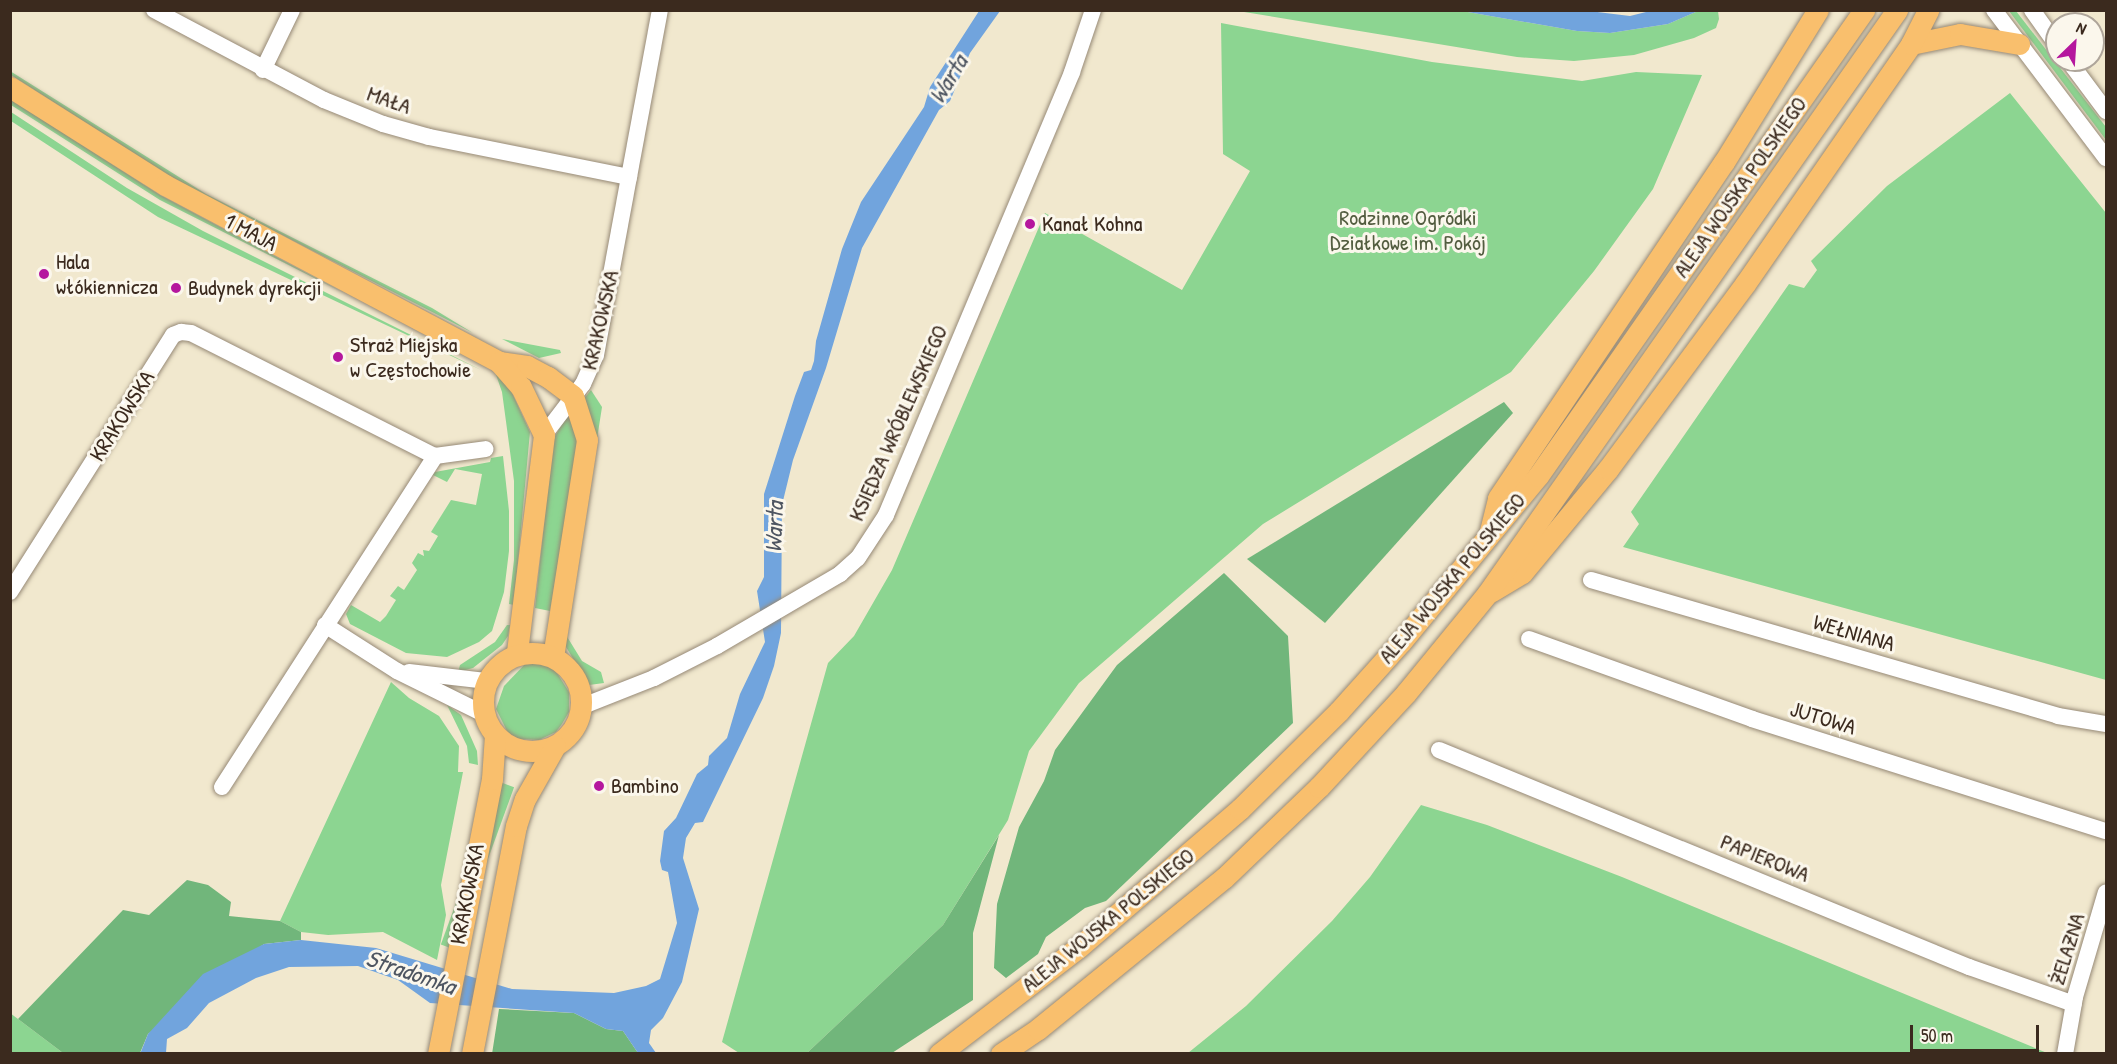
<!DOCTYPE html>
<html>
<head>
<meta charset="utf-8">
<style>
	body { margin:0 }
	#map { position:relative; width:2117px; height:1064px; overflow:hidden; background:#f1e8ce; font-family:"Patrick Hand",sans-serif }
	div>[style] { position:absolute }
	.green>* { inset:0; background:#8cd591; transform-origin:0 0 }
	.forest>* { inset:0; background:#71b67b }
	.water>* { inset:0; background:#71a4dd }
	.roads { filter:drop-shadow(0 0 2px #968976) drop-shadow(0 0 2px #968976) }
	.minor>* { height:16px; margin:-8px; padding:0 8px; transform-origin:8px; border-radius:8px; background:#fff }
	.major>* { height:21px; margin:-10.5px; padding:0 10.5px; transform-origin:10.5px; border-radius:10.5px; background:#f9bf6d }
	.major>.ring { margin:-10.5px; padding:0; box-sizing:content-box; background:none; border:21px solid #f9bf6d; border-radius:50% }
	.dots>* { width:16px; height:16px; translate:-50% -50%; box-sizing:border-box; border:3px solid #fbf7ec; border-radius:50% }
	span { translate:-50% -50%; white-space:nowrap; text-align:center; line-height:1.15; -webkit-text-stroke:6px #fbf7ec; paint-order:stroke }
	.street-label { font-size:22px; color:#3b2a1e }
	.park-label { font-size:22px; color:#535d40 }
	.poi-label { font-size:22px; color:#3b2a1e }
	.left { translate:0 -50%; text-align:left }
	.water-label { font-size:24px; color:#4e5561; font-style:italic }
	.frame { position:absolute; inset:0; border:12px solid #3b2a1e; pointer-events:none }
	.north { position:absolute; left:2045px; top:12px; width:60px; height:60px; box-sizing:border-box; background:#fbf7ec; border:2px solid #aea59a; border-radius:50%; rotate:25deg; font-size:16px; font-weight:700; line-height:24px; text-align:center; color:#3b2a1e }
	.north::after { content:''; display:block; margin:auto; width:21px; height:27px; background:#b5179e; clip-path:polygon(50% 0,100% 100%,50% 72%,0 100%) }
	.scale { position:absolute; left:1910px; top:1025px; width:129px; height:27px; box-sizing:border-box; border:3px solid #3b2a1e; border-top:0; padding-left:8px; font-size:18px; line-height:21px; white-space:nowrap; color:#3b2a1e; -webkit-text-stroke:4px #fbf7ec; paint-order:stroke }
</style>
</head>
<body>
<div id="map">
	<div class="green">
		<div style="clip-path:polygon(1238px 11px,1462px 11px,1577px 31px,1610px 33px,1668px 24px,1698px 11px,1718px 11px,1719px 19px,1716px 28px,1694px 38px,1634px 55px,1574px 61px,1517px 57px)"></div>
		<div style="clip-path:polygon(2009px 11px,2016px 11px,2106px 127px,2106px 140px)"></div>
		<div style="clip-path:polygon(1221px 23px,1432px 62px,1582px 81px,1636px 72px,1702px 75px,1653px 189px,1594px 271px,1511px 372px,1263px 524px,1079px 683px,1029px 751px,1008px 820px,943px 925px,807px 1053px,739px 1053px,722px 1042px,828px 663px,854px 636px,892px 570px,1045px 213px,1182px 290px,1250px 171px,1223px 154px)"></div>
		<div style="clip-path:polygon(10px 71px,206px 194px,432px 308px,473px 333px,175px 180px,11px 75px)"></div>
		<div style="clip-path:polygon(2010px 93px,2106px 213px,2106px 680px,1623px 547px,1639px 524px,1631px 512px,1789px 284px,1804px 288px,1817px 270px,1811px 261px,1887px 186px)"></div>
		<div style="clip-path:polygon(10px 99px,160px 195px,344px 293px,160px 200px,11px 105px)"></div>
		<div style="clip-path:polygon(11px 112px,127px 188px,203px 231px,481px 370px,158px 217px,11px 121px)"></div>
		<div style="clip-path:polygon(502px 339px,560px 350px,561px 353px,539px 358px)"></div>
		<div style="clip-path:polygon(494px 369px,506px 380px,530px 432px,514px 605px,509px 604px,514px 560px,514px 481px,502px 392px)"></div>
		<div style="clip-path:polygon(591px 390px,602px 407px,597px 439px,583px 400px)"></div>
		<div style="clip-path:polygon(570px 410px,579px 439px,550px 611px,535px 608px,553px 440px)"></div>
		<div style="clip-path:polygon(503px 456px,509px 511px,509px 551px,504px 592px,492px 631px,479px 642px,447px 657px,406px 653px,350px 624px,346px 614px,351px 605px,380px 622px,386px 616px,396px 600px,390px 596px,398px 586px,404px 590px,417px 570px,412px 563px,418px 553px,424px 556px,423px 550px,429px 551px,438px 536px,431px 532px,451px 500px,476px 505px,482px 474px,455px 469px,447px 482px,433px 475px,435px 472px,490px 462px,491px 458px)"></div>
		<div style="clip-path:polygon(507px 625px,510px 625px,508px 636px,502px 645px,473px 668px,458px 672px,460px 665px,495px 642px)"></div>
		<div style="clip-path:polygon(566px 635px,582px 661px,601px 672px,604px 683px,589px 685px,566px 647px)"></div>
		<div style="clip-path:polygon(529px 660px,554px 668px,569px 692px,569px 712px,562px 724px,556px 732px,539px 740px,519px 739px,508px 733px,496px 709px,504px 686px)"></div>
		<div style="clip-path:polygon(391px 682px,409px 698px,439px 716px,459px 746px,458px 772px,463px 772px,441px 885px,446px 915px,437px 960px,383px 932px,328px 935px,301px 932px,280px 921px)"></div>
		<div style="clip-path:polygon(447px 705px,461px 715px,477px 751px,478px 765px,469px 763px,467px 746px)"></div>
		<div style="left:500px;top:782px;width:15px;height:173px;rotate:20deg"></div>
		<div style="clip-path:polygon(1421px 805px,1487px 825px,1622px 877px,2047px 1053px,1188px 1053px,1246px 1006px,1332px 921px,1370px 877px)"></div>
		<div style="clip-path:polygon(10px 1013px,18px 1019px,63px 1053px,11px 1053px)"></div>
	</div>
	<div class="forest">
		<div style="clip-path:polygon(1504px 402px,1513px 413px,1325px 623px,1247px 559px)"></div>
		<div style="clip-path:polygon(1224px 573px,1288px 636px,1293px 723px,1106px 901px,1085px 908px,1046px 937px,1038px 954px,1006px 978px,994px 968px,997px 904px,1019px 827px,1044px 781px,1055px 750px,1117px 665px)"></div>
		<div style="clip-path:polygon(999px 835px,973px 933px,973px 1000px,892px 1053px,807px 1053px,943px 925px)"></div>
		<div style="clip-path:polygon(187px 880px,208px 885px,231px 902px,229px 916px,280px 921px,301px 932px,301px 940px,264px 944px,148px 1034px,140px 1053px,63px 1053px,18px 1019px,123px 910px,149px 915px)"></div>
		<div style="clip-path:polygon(499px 1009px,574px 1013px,606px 1029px,623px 1031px,638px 1053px,492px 1054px)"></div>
	</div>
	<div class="water">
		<div style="clip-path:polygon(1581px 10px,1630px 16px,1650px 11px,1698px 11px,1668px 24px,1610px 33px,1577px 31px,1462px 11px)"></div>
		<div style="clip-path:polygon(979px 11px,1000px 11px,970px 53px,950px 101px,939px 110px,862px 248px,826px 368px,793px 460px,782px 505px,781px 633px,774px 666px,763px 698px,703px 822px,695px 823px,686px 838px,683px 858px,699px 909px,682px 982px,663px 1018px,651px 1030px,649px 1043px,656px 1053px,638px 1053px,623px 1031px,606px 1029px,574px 1013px,430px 1003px,398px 980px,358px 966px,289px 967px,256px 978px,209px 1003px,187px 1028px,167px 1039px,166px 1053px,140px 1054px,148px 1034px,203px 974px,264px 944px,301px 940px,376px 948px,512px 989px,614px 993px,646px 986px,660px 979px,677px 923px,668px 872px,662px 870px,660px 861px,664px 831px,676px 818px,697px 774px,708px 765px,709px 756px,727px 738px,740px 694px,765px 642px,757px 591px,764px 577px,764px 494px,795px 396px,804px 372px,811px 370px,814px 361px,816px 341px,842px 249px,861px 202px,924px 107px,930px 87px)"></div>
	</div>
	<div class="roads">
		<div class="minor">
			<div style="left:154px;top:10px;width:192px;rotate:27.9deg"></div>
			<div style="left:324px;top:100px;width:64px;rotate:22.1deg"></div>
			<div style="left:383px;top:124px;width:48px;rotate:15.8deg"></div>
			<div style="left:429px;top:137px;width:204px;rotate:11.3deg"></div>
			<div style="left:1994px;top:10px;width:186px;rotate:52.9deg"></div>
			<div style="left:2032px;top:10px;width:43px;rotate:54.5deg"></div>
			<div style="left:2068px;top:60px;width:64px;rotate:53.3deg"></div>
			<div style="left:263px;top:70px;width:67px;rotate:-64.2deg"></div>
			<div style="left:544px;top:435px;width:64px;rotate:-52.6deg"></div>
			<div style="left:583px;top:384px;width:32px;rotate:-66deg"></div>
			<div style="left:596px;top:355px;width:351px;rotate:-79.5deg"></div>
			<div style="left:1591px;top:580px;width:486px;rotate:16.2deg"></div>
			<div style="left:2058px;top:716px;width:49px;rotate:9.5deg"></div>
			<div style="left:10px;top:592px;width:304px;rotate:-57.6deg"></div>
			<div style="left:173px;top:335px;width:9px;rotate:-21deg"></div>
			<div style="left:181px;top:332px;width:10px;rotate:6deg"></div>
			<div style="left:191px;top:333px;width:273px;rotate:26.8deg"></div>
			<div style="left:435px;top:456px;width:51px;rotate:-7.8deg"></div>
			<div style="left:325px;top:625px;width:85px;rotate:32.6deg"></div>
			<div style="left:397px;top:671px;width:97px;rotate:26.3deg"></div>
			<div style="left:1529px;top:639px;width:237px;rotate:19.7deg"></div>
			<div style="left:1752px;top:719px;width:371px;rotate:17.6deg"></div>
			<div style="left:409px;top:672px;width:79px;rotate:6.6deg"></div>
			<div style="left:583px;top:706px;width:76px;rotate:-21.5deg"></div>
			<div style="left:654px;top:678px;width:71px;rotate:-26.9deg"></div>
			<div style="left:717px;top:646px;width:143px;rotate:-30.3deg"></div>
			<div style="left:840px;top:574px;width:24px;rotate:-42deg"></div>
			<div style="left:858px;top:558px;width:51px;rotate:-56.9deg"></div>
			<div style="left:886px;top:515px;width:480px;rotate:-67.2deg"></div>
			<div style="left:1072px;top:72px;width:65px;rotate:-71.3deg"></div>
			<div style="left:1439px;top:750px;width:573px;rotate:22.27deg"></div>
			<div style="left:1969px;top:967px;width:111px;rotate:19.4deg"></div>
			<div style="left:222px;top:787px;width:394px;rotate:-57.2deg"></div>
			<div style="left:2065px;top:1054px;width:58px;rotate:-80deg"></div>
			<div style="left:2075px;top:997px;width:109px;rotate:-73.6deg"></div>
		</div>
		<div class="major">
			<div style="left:1911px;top:44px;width:50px;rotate:-11.5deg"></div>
			<div style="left:1960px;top:34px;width:60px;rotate:9.6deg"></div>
			<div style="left:10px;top:87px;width:183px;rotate:32.3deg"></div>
			<div style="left:165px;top:185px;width:378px;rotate:27.9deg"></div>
			<div style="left:499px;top:362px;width:28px;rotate:8deg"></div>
			<div style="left:527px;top:366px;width:24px;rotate:28deg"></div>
			<div style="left:548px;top:377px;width:31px;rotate:37deg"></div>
			<div style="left:573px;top:396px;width:46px;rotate:72.3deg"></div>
			<div style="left:587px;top:440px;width:219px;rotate:98.9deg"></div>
			<div style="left:499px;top:362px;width:33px;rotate:49deg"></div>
			<div style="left:521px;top:387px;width:53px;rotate:64.4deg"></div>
			<div style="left:544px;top:435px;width:220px;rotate:97.1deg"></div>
			<div style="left:1490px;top:531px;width:34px;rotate:-76deg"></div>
			<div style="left:1498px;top:498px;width:405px;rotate:-56.1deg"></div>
			<div style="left:1724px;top:162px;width:179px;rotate:-58.3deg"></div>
			<div style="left:1492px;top:591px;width:35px;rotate:-31deg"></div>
			<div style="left:1522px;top:573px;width:135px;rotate:-50.4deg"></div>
			<div style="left:1608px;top:469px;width:230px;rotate:-53.5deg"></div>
			<div style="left:1745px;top:284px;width:292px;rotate:-55.3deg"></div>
			<div style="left:1911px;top:44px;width:38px;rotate:-63deg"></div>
			<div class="ring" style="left:483px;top:653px;width:77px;height:77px"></div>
			<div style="left:438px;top:1054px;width:280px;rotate:-78.9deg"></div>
			<div style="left:492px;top:779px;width:44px;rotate:-86.1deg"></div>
			<div style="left:472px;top:1054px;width:232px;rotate:-79.1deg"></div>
			<div style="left:516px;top:826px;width:28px;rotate:-72deg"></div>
			<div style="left:525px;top:799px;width:61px;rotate:-60.5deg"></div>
			<div style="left:939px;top:1054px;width:176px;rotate:-37.4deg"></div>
			<div style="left:1079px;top:947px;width:212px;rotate:-40.6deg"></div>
			<div style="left:1240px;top:809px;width:139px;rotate:-44.7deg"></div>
			<div style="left:1339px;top:711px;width:93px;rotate:-48.1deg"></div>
			<div style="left:1401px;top:642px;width:215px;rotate:-50.5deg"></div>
			<div style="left:1538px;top:476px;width:569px;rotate:-55.02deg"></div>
			<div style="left:1001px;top:1054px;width:45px;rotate:-34deg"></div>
			<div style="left:1038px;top:1029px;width:240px;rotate:-39.1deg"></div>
			<div style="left:1224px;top:878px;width:132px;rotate:-43.8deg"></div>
			<div style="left:1319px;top:787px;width:128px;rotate:-47.2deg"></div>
			<div style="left:1406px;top:693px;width:128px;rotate:-50.7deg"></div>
			<div style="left:1487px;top:594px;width:714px;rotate:-54.93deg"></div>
		</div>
	</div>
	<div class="dots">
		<div style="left:1030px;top:224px;background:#b5179e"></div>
		<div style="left:44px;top:274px;background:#b5179e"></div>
		<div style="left:176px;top:288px;background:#b5179e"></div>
		<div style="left:338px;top:357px;background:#b5179e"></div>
		<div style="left:599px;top:786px;background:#b5179e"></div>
	</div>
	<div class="street-label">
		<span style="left:389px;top:100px;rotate:19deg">MAŁA</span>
		<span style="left:1740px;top:187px;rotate:-55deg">ALEJA WOJSKA POLSKIEGO</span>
		<span style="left:251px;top:232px;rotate:28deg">1 MAJA</span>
		<span style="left:600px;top:320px;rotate:-77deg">KRAKOWSKA</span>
		<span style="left:122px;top:416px;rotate:-58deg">KRAKOWSKA</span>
		<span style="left:898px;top:423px;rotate:-66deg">KSIĘDZA WRÓBLEWSKIEGO</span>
		<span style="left:1452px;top:578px;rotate:-50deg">ALEJA WOJSKA POLSKIEGO</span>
		<span style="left:1854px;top:633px;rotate:16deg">WEŁNIANA</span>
		<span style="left:1823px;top:718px;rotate:17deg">JUTOWA</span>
		<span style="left:1765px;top:858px;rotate:22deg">PAPIEROWA</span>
		<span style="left:467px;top:894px;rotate:-79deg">KRAKOWSKA</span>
		<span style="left:1108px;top:920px;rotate:-39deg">ALEJA WOJSKA POLSKIEGO</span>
		<span style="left:2067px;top:949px;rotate:-73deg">ŻELAZNA</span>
	</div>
	<div class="park-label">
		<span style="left:1408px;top:230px">Rodzinne Ogródki<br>Działkowe im. Pokój</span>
	</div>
	<div class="poi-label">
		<span class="left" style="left:1042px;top:224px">Kanał Kohna</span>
		<span class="left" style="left:56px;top:274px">Hala<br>włókiennicza</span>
		<span class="left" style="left:188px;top:288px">Budynek dyrekcji</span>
		<span class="left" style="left:350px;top:357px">Straż Miejska<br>w Częstochowie</span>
		<span class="left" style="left:611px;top:786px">Bambino</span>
	</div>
	<div class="water-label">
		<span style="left:948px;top:79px;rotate:-59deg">Warta</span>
		<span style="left:774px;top:527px;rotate:-88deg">Warta</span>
		<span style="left:411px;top:972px;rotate:19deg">Stradomka</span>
	</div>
	<div class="frame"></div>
	<div class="north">N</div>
	<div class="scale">50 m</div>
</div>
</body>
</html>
